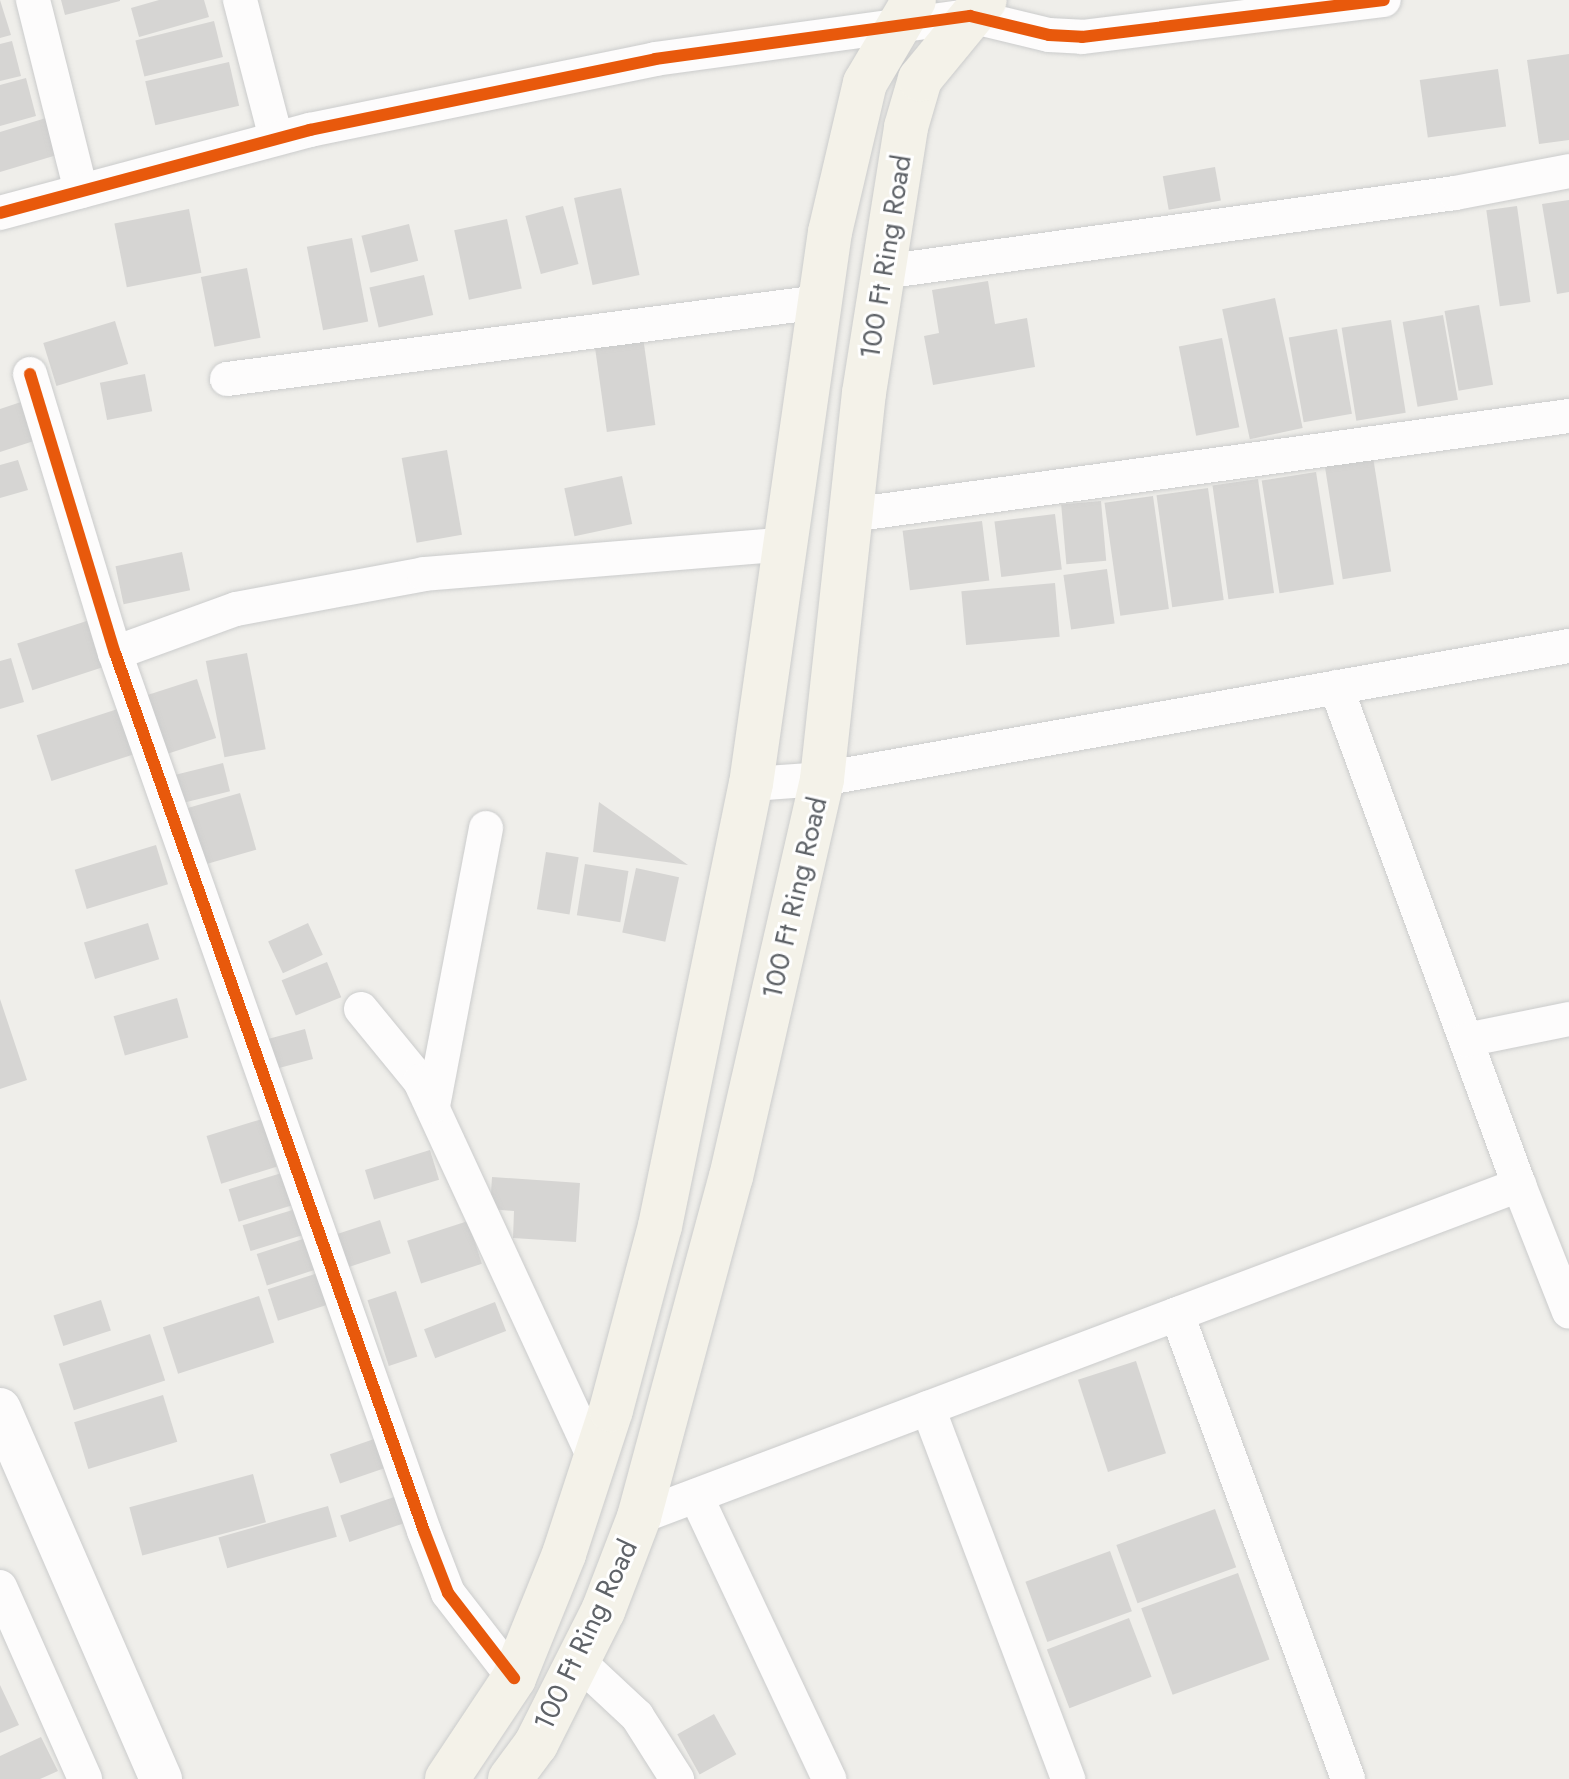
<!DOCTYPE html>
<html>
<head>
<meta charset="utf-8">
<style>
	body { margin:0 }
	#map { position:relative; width:1569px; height:1779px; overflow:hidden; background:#efeeea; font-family:Jost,sans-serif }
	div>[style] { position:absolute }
	.building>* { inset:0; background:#d6d5d3; transform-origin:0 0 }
	.roads { filter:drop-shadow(0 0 2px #cbcccc) drop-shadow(0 0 2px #cbcccc) }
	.minor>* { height:34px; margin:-17px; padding:0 17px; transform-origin:17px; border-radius:17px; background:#fdfcfc }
	.tertiary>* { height:42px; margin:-21px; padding:0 21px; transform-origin:21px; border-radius:21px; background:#fdfcfc }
	.primary>* { height:44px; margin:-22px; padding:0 22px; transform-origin:22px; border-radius:22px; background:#f4f2e9 }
	.cycleway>* { height:12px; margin:-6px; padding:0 6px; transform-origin:6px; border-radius:6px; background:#e8590c }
	span { translate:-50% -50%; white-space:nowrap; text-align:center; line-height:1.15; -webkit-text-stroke:6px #fff; paint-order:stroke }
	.street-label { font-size:28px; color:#5f6368 }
</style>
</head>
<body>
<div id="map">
	<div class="building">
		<div style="clip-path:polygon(0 0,11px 35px,0 38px)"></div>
		<div style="clip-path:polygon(61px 0,120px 0,120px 1px,65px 15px)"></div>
		<div style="clip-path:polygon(159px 0,204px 0,209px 17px,139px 37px,131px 8px)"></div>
		<div style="left:214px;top:21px;width:37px;height:81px;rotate:76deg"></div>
		<div style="clip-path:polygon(12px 41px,21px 76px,0 81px,0 44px)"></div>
		<div style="clip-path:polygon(1569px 54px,1569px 140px,1539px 144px,1527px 60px)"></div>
		<div style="left:229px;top:62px;width:45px;height:86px;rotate:77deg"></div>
		<div style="left:1498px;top:69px;width:58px;height:79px;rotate:82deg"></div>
		<div style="clip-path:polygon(26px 78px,36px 116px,0 126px,0 85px)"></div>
		<div style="clip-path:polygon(46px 118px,57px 155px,0 172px,0 132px)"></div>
		<div style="left:1215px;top:167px;width:34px;height:53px;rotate:80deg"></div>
		<div style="left:621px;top:188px;width:89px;height:48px;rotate:78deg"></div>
		<div style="clip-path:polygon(1569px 200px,1569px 292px,1557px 294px,1542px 204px)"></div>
		<div style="left:563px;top:206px;width:60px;height:39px;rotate:75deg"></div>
		<div style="left:1517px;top:206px;width:97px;height:31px;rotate:82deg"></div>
		<div style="left:189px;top:209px;width:65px;height:76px;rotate:79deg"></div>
		<div style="left:507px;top:219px;width:71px;height:54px;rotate:78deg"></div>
		<div style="left:409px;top:224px;width:38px;height:49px;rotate:76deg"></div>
		<div style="left:352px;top:238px;width:85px;height:46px;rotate:79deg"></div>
		<div style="left:247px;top:268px;width:71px;height:47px;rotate:79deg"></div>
		<div style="left:424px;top:275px;width:41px;height:56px;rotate:77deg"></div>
		<div style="clip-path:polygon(988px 281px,995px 324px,1027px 318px,1035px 367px,933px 385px,924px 336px,939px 333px,932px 290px)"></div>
		<div style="left:1275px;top:298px;width:133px;height:54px;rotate:78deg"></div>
		<div style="left:1479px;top:305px;width:81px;height:35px;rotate:80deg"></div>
		<div style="left:1443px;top:315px;width:86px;height:41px;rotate:80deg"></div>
		<div style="left:1391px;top:320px;width:94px;height:50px;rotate:81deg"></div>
		<div style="left:115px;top:321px;width:45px;height:75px;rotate:73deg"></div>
		<div style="left:1337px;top:329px;width:86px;height:49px;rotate:80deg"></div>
		<div style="left:642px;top:330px;width:96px;height:49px;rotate:82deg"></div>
		<div style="left:1222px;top:338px;width:91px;height:44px;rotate:79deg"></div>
		<div style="left:145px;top:374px;width:38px;height:46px;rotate:79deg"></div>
		<div style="clip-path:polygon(27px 400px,40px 439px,0 452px,0 409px)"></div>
		<div style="left:447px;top:450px;width:86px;height:46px;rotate:80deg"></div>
		<div style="left:1373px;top:457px;width:116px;height:49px;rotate:81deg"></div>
		<div style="clip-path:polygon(18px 460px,28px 490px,0 498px,0 465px)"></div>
		<div style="left:1316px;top:472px;width:114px;height:55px;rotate:81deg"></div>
		<div style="left:622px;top:476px;width:49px;height:59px;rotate:78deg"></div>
		<div style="left:1258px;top:479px;width:115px;height:46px;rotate:82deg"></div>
		<div style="left:1208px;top:488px;width:113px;height:52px;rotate:82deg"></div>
		<div style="left:1153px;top:496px;width:114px;height:49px;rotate:82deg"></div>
		<div style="left:1101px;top:501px;width:60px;height:40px;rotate:85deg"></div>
		<div style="left:1055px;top:514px;width:56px;height:61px;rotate:83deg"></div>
		<div style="left:982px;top:521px;width:60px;height:80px;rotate:83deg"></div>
		<div style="left:182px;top:552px;width:39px;height:68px;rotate:78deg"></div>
		<div style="left:1107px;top:569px;width:55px;height:44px;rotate:82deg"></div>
		<div style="left:1055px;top:583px;width:54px;height:94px;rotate:85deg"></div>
		<div style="left:99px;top:617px;width:49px;height:86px;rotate:72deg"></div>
		<div style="left:247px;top:653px;width:98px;height:42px;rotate:79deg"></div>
		<div style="clip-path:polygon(11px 658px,24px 702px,0 709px,0 661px)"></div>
		<div style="left:197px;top:679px;width:62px;height:52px;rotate:72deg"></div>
		<div style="left:127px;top:706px;width:48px;height:95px;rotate:72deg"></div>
		<div style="left:223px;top:763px;width:29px;height:54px;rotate:76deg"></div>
		<div style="left:240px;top:793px;width:59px;height:59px;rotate:74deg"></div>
		<div style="clip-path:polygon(599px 802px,688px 865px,593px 852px)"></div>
		<div style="left:156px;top:845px;width:41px;height:85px;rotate:73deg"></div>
		<div style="left:546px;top:852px;width:33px;height:58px;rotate:9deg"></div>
		<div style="left:585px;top:864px;width:44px;height:52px;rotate:9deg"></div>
		<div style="left:636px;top:868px;width:44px;height:66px;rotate:12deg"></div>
		<div style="left:148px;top:923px;width:38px;height:67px;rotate:73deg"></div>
		<div style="left:308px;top:923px;width:35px;height:44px;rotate:65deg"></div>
		<div style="left:327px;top:962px;width:38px;height:49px;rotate:68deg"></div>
		<div style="left:177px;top:998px;width:41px;height:66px;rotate:74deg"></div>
		<div style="clip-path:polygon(0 999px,27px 1080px,0 1089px)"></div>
		<div style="left:305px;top:1029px;width:31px;height:46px;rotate:75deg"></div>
		<div style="left:262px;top:1119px;width:50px;height:58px;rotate:73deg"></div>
		<div style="left:430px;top:1150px;width:31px;height:68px;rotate:73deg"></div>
		<div style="left:288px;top:1171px;width:34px;height:62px;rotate:73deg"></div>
		<div style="clip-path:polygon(492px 1177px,580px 1183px,576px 1242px,513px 1238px,514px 1211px,490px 1209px)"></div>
		<div style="left:299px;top:1208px;width:27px;height:59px;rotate:73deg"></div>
		<div style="left:380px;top:1220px;width:35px;height:49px;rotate:72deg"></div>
		<div style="left:468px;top:1221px;width:45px;height:64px;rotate:72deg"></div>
		<div style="left:309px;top:1237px;width:33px;height:55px;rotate:72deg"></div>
		<div style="left:321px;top:1272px;width:33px;height:56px;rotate:72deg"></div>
		<div style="left:396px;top:1291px;width:69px;height:30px;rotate:72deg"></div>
		<div style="left:259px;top:1296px;width:49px;height:101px;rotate:72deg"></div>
		<div style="left:101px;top:1300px;width:32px;height:50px;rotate:72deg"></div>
		<div style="left:495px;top:1302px;width:31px;height:76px;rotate:69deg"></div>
		<div style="left:150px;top:1334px;width:49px;height:96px;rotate:72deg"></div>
		<div style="left:1136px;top:1361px;width:97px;height:61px;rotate:72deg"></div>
		<div style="left:163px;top:1395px;width:49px;height:93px;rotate:73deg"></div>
		<div style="left:380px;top:1437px;width:31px;height:53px;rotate:71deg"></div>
		<div style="left:253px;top:1474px;width:50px;height:128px;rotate:75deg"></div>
		<div style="left:397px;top:1496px;width:28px;height:60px;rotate:71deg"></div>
		<div style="left:328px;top:1506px;width:32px;height:114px;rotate:74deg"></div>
		<div style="left:1215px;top:1509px;width:62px;height:105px;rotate:70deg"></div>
		<div style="left:1110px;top:1551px;width:64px;height:90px;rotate:70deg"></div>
		<div style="left:1238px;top:1573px;width:92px;height:103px;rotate:70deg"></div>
		<div style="left:1129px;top:1618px;width:63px;height:88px;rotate:69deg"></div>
		<div style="clip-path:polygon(0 1685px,19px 1725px,0 1733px)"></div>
		<div style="left:714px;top:1714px;width:46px;height:42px;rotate:61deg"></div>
		<div style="clip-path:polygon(41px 1737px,58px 1771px,40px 1779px,0 1779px,0 1756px)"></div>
	</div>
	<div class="roads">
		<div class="minor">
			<div style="left:33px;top:0;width:197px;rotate:75.9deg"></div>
			<div style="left:240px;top:0;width:143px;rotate:75.4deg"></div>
			<div style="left:0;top:213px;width:321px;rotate:-15deg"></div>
			<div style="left:310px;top:130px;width:352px;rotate:-11.6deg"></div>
			<div style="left:655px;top:59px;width:318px;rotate:-7.8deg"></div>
			<div style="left:970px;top:16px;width:81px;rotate:13.5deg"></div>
			<div style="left:1049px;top:35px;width:33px;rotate:3deg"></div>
			<div style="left:1082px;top:37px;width:304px;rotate:-7deg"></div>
			<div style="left:883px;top:272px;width:577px;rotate:-7.86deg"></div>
			<div style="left:1455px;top:193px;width:116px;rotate:-10.9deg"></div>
			<div style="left:30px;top:374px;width:292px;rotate:73.1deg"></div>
			<div style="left:115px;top:653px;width:931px;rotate:70.61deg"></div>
			<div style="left:424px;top:1531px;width:66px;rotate:68.8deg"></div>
			<div style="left:448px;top:1593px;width:108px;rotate:52.2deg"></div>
			<div style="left:227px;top:379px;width:598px;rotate:-7.4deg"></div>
			<div style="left:851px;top:515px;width:725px;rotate:-7.85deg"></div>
			<div style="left:115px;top:653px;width:129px;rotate:-20deg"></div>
			<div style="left:236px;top:609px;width:191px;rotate:-10.5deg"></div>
			<div style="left:424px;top:574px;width:363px;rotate:-4.7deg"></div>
			<div style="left:1336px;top:687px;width:531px;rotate:69.82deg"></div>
			<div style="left:751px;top:784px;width:71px;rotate:-4deg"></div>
			<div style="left:822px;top:779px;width:759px;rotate:-10.1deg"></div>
			<div style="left:361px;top:1009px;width:93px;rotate:50.7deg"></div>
			<div style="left:420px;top:1081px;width:417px;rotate:65.2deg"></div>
			<div style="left:1466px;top:1040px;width:105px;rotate:-11.5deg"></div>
			<div style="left:433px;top:1106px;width:283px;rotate:-79.2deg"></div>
			<div style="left:1177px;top:1314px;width:495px;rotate:69.8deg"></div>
			<div style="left:928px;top:1408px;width:397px;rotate:69.3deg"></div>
			<div style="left:696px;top:1496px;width:313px;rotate:64.8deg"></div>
			<div style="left:639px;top:1517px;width:941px;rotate:-20.67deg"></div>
			<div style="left:1519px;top:1185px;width:136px;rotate:68.5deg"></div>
			<div style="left:0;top:1587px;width:210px;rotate:66.1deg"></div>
			<div style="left:578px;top:1661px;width:81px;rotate:43deg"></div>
			<div style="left:637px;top:1716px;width:75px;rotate:57.6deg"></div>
		</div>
		<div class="tertiary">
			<div style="left:0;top:1409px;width:404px;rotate:66.5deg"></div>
		</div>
		<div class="primary">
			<div style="left:447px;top:1779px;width:121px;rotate:-56.4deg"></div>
			<div style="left:514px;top:1678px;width:134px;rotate:-68deg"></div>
			<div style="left:564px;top:1554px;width:151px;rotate:-71.9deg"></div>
			<div style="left:611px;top:1410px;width:190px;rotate:-75.1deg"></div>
			<div style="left:660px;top:1226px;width:451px;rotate:-78.4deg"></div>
			<div style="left:751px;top:784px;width:558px;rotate:-81.86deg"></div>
			<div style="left:830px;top:232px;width:153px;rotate:-76.8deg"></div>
			<div style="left:865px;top:83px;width:96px;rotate:-59.4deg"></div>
			<div style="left:510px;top:1779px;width:44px;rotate:-53.4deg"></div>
			<div style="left:536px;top:1744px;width:149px;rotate:-63.3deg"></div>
			<div style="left:603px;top:1611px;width:101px;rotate:-69deg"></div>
			<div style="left:639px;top:1517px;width:352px;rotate:-74.9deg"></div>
			<div style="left:731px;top:1177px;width:408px;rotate:-77.1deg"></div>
			<div style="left:822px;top:779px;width:388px;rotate:-83.8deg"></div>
			<div style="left:864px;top:393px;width:269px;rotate:-81deg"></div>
			<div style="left:906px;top:127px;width:50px;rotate:-73.7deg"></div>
			<div style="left:920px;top:79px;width:102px;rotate:-50.6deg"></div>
		</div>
	</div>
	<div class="cycleway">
		<div style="left:0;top:213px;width:321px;rotate:-15deg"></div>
		<div style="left:310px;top:130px;width:352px;rotate:-11.6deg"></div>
		<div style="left:655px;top:59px;width:318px;rotate:-7.8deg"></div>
		<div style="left:970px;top:16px;width:81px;rotate:13.5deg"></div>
		<div style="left:1049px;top:35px;width:33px;rotate:3deg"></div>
		<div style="left:1082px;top:37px;width:304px;rotate:-7deg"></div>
		<div style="left:30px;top:374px;width:292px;rotate:73.1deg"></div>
		<div style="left:115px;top:653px;width:931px;rotate:70.61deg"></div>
		<div style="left:424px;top:1531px;width:66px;rotate:68.8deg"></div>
		<div style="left:448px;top:1593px;width:108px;rotate:52.2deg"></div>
	</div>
	<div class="street-label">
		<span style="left:886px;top:257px;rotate:-81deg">100 Ft Ring Road</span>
		<span style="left:795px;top:898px;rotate:-77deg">100 Ft Ring Road</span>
		<span style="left:586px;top:1635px;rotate:-65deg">100 Ft Ring Road</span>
	</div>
</div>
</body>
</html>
